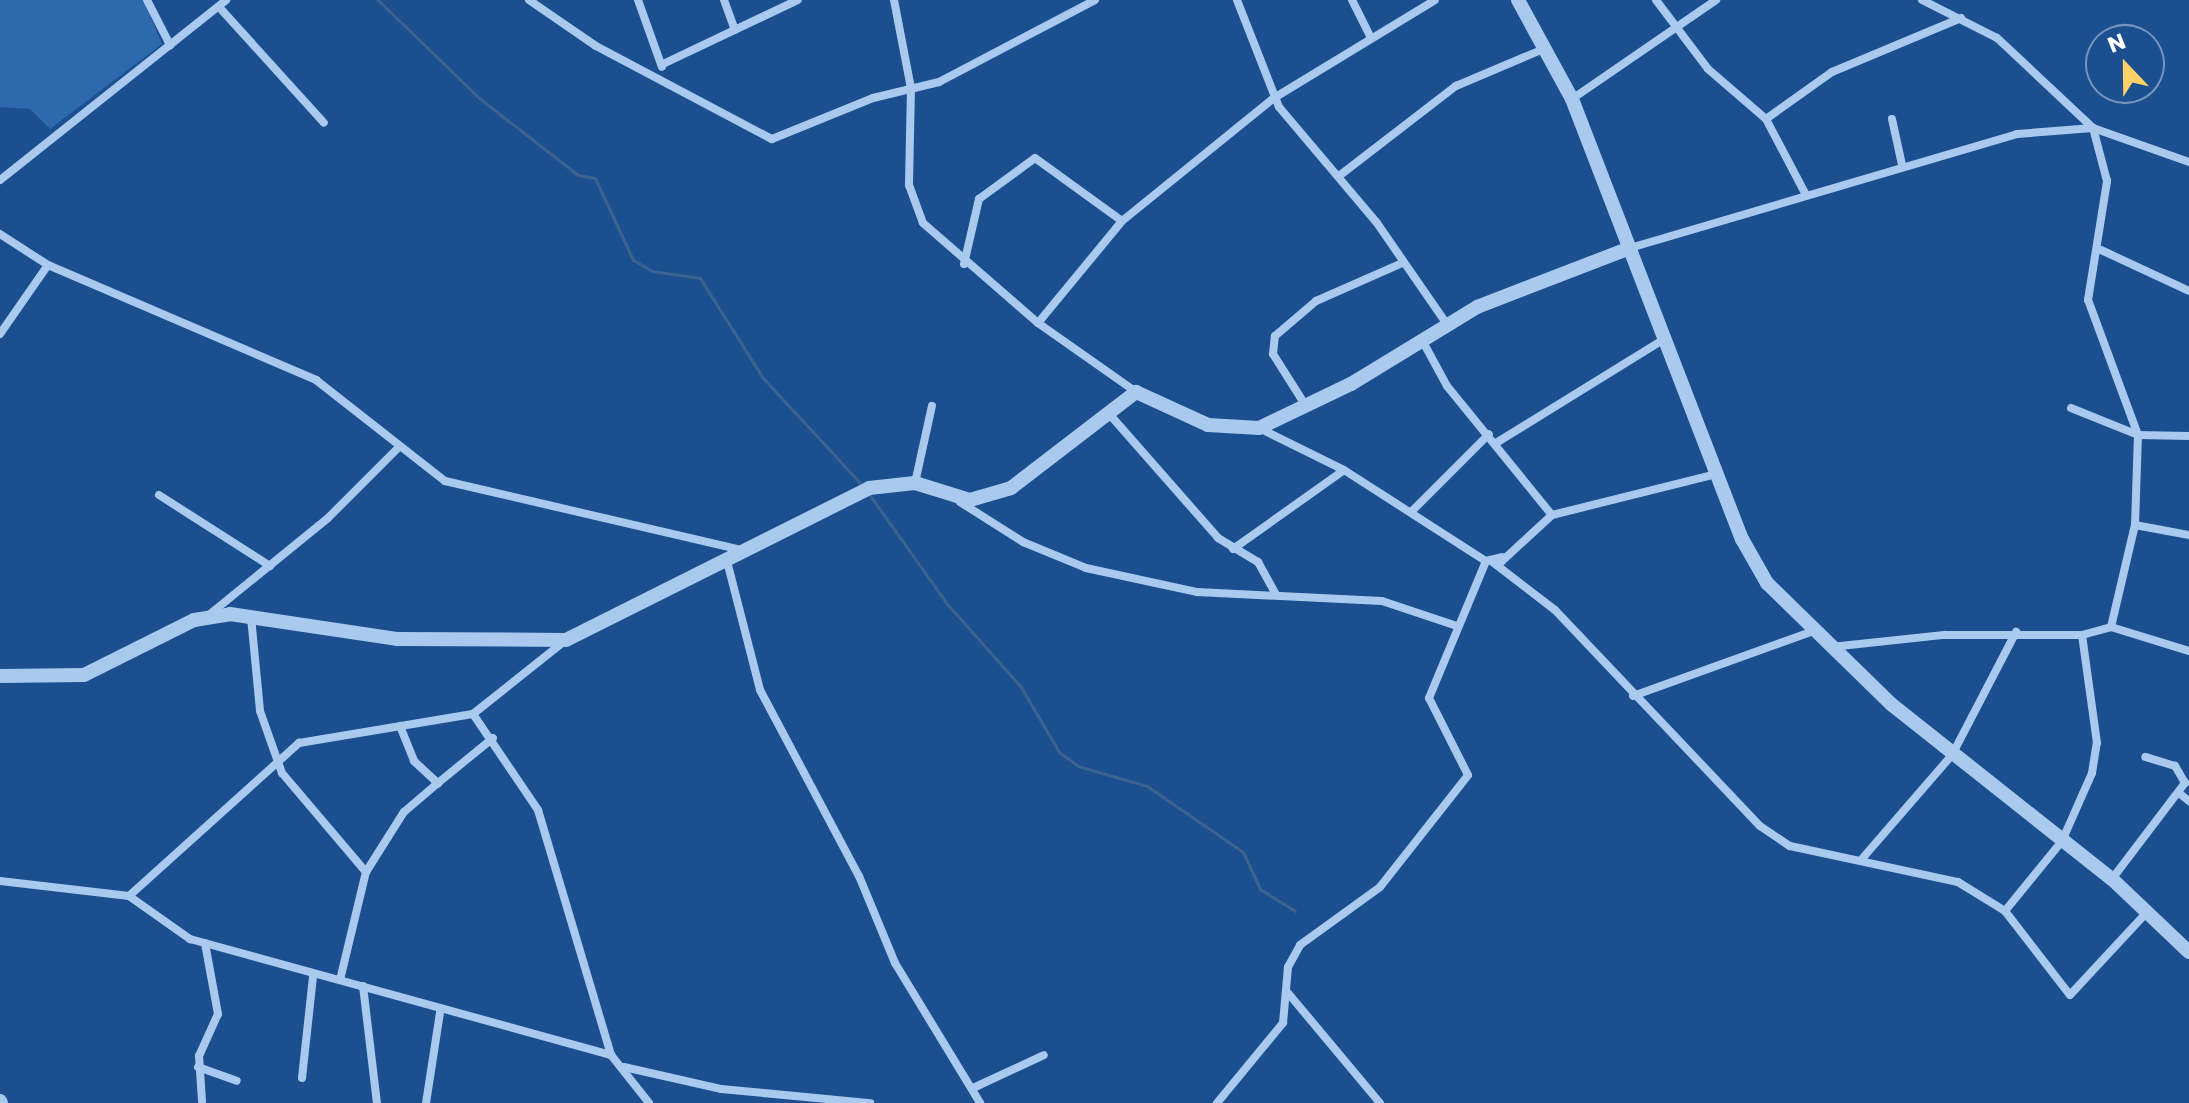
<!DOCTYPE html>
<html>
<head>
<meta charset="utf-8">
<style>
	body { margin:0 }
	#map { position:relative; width:2189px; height:1103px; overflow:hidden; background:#1b4f8f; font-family:Poppins,sans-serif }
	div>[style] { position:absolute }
	.green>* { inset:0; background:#2e69ad }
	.stream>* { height:3px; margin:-1.5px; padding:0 1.5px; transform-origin:1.5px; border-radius:1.5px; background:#3c6290 }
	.minor>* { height:8px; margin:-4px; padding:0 4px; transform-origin:4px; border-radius:4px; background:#a9c9ee }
	.tertiary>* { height:14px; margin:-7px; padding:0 7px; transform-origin:7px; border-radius:7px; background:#a9c9ee }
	span { translate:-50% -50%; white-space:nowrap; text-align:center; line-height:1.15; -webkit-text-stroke:6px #1b4f8f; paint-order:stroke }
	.north { position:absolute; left:2085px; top:24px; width:80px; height:80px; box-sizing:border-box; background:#1b4f8f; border:2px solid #7695bc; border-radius:50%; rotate:338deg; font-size:22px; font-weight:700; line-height:32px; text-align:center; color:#fff }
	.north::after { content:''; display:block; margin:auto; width:28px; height:36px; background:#ffd166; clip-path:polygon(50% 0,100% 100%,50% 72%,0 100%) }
</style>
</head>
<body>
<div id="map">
	<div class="green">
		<div style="clip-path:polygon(0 0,144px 0,162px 44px,50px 129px,30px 109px,0 107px)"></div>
	</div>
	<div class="stream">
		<div style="left:378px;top:0;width:141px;rotate:44.1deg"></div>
		<div style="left:479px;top:98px;width:125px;rotate:37.9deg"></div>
		<div style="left:578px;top:175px;width:17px;rotate:10deg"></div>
		<div style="left:595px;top:178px;width:90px;rotate:65.1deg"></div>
		<div style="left:633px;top:260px;width:22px;rotate:30deg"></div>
		<div style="left:652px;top:271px;width:49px;rotate:8.3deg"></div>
		<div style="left:700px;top:278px;width:118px;rotate:57.8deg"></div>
		<div style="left:763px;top:378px;width:146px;rotate:47.2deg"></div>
		<div style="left:869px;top:494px;width:136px;rotate:54.6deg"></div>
		<div style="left:948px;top:605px;width:110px;rotate:48.3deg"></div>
		<div style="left:1021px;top:687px;width:75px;rotate:59.7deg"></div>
		<div style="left:1059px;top:752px;width:24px;rotate:36deg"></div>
		<div style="left:1078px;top:766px;width:72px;rotate:16.2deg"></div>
		<div style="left:1147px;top:786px;width:116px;rotate:34.5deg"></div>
		<div style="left:1243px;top:852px;width:41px;rotate:65.3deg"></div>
		<div style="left:1260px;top:889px;width:41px;rotate:32.2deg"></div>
	</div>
	<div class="minor">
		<div style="left:147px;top:0;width:51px;rotate:62.9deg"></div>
		<div style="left:529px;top:0;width:81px;rotate:34.5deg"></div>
		<div style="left:596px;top:46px;width:199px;rotate:27.9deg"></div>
		<div style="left:772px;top:139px;width:109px;rotate:-22.1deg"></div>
		<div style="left:873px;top:98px;width:68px;rotate:-13.6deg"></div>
		<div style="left:939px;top:82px;width:176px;rotate:-27.7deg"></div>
		<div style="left:638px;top:0;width:71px;rotate:70.3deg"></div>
		<div style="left:724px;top:0;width:32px;rotate:70deg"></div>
		<div style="left:894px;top:0;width:90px;rotate:79.1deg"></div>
		<div style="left:911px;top:88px;width:97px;rotate:91.2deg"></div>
		<div style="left:909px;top:185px;width:40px;rotate:69.8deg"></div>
		<div style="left:923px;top:223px;width:152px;rotate:41deg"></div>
		<div style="left:1038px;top:323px;width:120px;rotate:35.1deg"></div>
		<div style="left:1237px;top:0;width:115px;rotate:68.6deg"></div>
		<div style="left:1279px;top:107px;width:152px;rotate:49.8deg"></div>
		<div style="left:1377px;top:223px;width:121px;rotate:55.4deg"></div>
		<div style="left:1352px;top:0;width:40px;rotate:63.4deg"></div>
		<div style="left:1656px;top:0;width:86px;rotate:53deg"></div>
		<div style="left:1708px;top:69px;width:77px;rotate:40.8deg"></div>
		<div style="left:1766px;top:119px;width:84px;rotate:62.2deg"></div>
		<div style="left:219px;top:7px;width:156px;rotate:47.8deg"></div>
		<div style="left:663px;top:64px;width:149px;rotate:-25.4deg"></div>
		<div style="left:1572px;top:99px;width:175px;rotate:-34.5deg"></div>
		<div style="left:1766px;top:119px;width:81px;rotate:-35.5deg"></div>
		<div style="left:1832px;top:72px;width:140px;rotate:-22.7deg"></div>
		<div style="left:1892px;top:119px;width:47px;rotate:77.7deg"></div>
		<div style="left:1339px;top:176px;width:148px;rotate:-37.6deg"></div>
		<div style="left:1456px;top:86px;width:98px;rotate:-22.9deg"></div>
		<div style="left:0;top:180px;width:289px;rotate:-38.5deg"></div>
		<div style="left:0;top:234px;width:57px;rotate:32.9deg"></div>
		<div style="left:48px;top:265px;width:292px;rotate:23.2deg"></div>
		<div style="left:316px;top:380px;width:164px;rotate:38.1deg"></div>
		<div style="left:445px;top:481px;width:304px;rotate:13.1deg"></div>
		<div style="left:1630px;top:248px;width:403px;rotate:-16.4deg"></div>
		<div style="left:2017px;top:134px;width:76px;rotate:-4.5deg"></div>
		<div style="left:2093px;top:128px;width:132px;rotate:-136.8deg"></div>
		<div style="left:1997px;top:38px;width:84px;rotate:-153.1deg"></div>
		<div style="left:2101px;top:250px;width:97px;rotate:25deg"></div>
		<div style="left:964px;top:264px;width:67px;rotate:-77deg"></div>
		<div style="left:979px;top:199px;width:69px;rotate:-36.2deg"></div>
		<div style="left:1035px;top:158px;width:107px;rotate:35.9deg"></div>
		<div style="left:1038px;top:323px;width:132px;rotate:-50.5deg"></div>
		<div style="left:1122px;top:221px;width:196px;rotate:-39deg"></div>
		<div style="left:1274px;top:98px;width:188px;rotate:-31.3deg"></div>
		<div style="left:0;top:334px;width:84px;rotate:-55.2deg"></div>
		<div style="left:1422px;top:340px;width:52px;rotate:61.5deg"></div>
		<div style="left:1447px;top:386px;width:166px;rotate:50.9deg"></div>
		<div style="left:1304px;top:403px;width:58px;rotate:-122.3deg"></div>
		<div style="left:1273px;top:354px;width:18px;rotate:-84deg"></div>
		<div style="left:1275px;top:336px;width:54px;rotate:-40.5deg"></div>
		<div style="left:1316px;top:301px;width:94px;rotate:-23.8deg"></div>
		<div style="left:2071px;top:408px;width:72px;rotate:21.9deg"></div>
		<div style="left:1111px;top:416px;width:162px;rotate:48.7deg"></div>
		<div style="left:1218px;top:538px;width:47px;rotate:31deg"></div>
		<div style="left:1258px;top:562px;width:35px;rotate:61deg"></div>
		<div style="left:1259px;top:428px;width:95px;rotate:26.3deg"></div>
		<div style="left:1344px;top:470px;width:169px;rotate:32.7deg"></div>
		<div style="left:1486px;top:561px;width:16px;rotate:-14deg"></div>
		<div style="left:2138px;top:435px;width:144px;rotate:-110.3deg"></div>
		<div style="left:2088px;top:300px;width:121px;rotate:-80.9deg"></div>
		<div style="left:2107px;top:181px;width:55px;rotate:-104.8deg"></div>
		<div style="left:2093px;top:128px;width:102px;rotate:19.5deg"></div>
		<div style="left:1496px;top:443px;width:200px;rotate:-31.7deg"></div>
		<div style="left:915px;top:483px;width:79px;rotate:-77.6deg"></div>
		<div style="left:159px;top:495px;width:132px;rotate:32.6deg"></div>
		<div style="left:960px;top:502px;width:75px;rotate:32.4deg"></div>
		<div style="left:1023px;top:542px;width:68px;rotate:22.4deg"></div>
		<div style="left:1086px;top:568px;width:114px;rotate:12.2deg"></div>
		<div style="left:1197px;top:592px;width:185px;rotate:2.8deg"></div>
		<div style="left:1382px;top:601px;width:79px;rotate:18.4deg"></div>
		<div style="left:1411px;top:512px;width:110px;rotate:-45deg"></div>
		<div style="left:2135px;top:525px;width:55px;rotate:10.5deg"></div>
		<div style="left:1233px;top:549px;width:136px;rotate:-35.4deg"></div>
		<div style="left:1490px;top:560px;width:82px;rotate:37.6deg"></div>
		<div style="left:1555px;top:610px;width:298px;rotate:46.5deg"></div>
		<div style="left:1760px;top:826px;width:36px;rotate:34deg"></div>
		<div style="left:1790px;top:846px;width:172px;rotate:12.1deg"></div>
		<div style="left:1958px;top:882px;width:55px;rotate:31.7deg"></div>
		<div style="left:2005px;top:911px;width:90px;rotate:-50.8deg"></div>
		<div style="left:2062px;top:841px;width:74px;rotate:-66.2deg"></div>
		<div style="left:2092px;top:773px;width:30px;rotate:-81deg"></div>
		<div style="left:2097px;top:743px;width:109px;rotate:-97.9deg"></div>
		<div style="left:1501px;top:562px;width:69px;rotate:-42.7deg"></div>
		<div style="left:1552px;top:515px;width:170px;rotate:-14deg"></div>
		<div style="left:728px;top:565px;width:129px;rotate:75.6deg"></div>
		<div style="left:760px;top:690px;width:211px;rotate:62deg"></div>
		<div style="left:859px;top:876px;width:94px;rotate:67.5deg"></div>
		<div style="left:895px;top:963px;width:164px;rotate:58.7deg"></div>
		<div style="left:210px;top:614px;width:152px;rotate:-39.1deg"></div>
		<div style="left:328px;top:518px;width:99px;rotate:-45deg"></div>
		<div style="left:251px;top:617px;width:94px;rotate:84.5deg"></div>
		<div style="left:260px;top:711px;width:66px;rotate:70.5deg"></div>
		<div style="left:282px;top:773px;width:130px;rotate:49.7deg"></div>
		<div style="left:2111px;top:627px;width:105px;rotate:-76.8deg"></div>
		<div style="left:2135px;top:525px;width:90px;rotate:-88.1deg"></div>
		<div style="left:2138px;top:435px;width:51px;rotate:1.1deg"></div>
		<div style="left:1831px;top:647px;width:114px;rotate:-6.1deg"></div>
		<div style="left:1944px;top:635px;width:138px"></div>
		<div style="left:2082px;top:635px;width:30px;rotate:-15deg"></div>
		<div style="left:2111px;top:627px;width:82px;rotate:17.1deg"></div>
		<div style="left:1633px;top:696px;width:189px;rotate:-19.8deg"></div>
		<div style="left:473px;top:714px;width:116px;rotate:55.9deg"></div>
		<div style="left:538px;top:810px;width:256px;rotate:73.4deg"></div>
		<div style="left:611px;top:1055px;width:61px;rotate:51.6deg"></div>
		<div style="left:400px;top:726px;width:38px;rotate:68deg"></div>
		<div style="left:414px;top:761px;width:33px;rotate:43deg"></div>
		<div style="left:438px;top:783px;width:71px;rotate:-39.3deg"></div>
		<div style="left:2179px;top:793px;width:13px;rotate:39deg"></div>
		<div style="left:1861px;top:860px;width:139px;rotate:-49.1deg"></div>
		<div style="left:1952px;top:755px;width:139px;rotate:-62.5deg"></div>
		<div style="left:2112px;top:879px;width:121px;rotate:-52.8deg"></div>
		<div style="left:2185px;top:783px;width:20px;rotate:-120deg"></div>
		<div style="left:2175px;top:766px;width:31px;rotate:-163deg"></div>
		<div style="left:0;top:881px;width:130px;rotate:6.6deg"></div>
		<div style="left:129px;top:896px;width:229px;rotate:-42deg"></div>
		<div style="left:299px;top:743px;width:176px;rotate:-9.5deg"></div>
		<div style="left:473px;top:714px;width:119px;rotate:-38.5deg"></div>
		<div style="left:129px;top:896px;width:75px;rotate:35.2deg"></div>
		<div style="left:190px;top:939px;width:437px;rotate:15.4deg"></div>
		<div style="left:2005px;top:911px;width:106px;rotate:52.3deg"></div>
		<div style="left:2070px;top:995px;width:115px;rotate:-47.1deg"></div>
		<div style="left:340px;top:980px;width:111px;rotate:-76.5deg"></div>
		<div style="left:366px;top:872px;width:71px;rotate:-57.7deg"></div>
		<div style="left:404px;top:812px;width:45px;rotate:-40.5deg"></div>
		<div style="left:363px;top:986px;width:118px;rotate:83.2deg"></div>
		<div style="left:1288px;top:993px;width:143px;rotate:50.1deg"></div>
		<div style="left:198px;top:1067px;width:41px;rotate:19.7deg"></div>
		<div style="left:624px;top:1067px;width:99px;rotate:12.8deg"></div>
		<div style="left:721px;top:1089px;width:150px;rotate:5.4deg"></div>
		<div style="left:302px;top:1078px;width:103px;rotate:-83.8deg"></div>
		<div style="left:973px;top:1088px;width:78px;rotate:-24.9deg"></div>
		<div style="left:202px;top:1101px;width:45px;rotate:-93.8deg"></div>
		<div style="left:199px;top:1056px;width:46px;rotate:-65.7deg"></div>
		<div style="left:218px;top:1014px;width:72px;rotate:-100.4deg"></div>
		<div style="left:426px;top:1103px;width:91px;rotate:-81.2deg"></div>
		<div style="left:1217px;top:1103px;width:104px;rotate:-50.5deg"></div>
		<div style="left:1283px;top:1023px;width:56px;rotate:-84.9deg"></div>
		<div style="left:1288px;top:967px;width:25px;rotate:-61deg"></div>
		<div style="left:1300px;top:945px;width:99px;rotate:-35.9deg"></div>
		<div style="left:1380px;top:887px;width:142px;rotate:-51.8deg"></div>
		<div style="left:1468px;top:775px;width:86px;rotate:-116.9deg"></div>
		<div style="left:1429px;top:698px;width:148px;rotate:-67.4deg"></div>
	</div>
	<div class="tertiary">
		<div style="left:1518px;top:0;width:113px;rotate:61.4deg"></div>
		<div style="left:1572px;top:99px;width:472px;rotate:68.9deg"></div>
		<div style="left:1742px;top:539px;width:51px;rotate:60.4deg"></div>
		<div style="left:1767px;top:583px;width:173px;rotate:44.3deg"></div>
		<div style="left:1891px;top:704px;width:282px;rotate:38.4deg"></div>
		<div style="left:2112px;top:879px;width:106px;rotate:43.5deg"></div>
		<div style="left:0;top:676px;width:84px;rotate:-0.7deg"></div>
		<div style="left:84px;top:675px;width:123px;rotate:-26.6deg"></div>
		<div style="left:194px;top:620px;width:36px;rotate:-9deg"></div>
		<div style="left:230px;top:614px;width:170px;rotate:8.5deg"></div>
		<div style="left:398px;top:639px;width:168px;rotate:0.3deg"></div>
		<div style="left:566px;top:640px;width:339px;rotate:-26.6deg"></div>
		<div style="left:869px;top:488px;width:46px;rotate:-6.2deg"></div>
		<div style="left:915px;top:483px;width:58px;rotate:17.2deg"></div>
		<div style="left:970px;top:500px;width:43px;rotate:-16.3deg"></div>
		<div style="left:1011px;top:488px;width:158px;rotate:-37.5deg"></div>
		<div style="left:1136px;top:392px;width:79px;rotate:24.6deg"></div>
		<div style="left:1208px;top:425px;width:51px;rotate:3.4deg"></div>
		<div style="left:1259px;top:428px;width:102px;rotate:-25.6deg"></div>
		<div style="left:1351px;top:384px;width:148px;rotate:-31.4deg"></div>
		<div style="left:1477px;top:307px;width:164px;rotate:-21.1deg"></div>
		<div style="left:0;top:1101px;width:2px;rotate:63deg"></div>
	</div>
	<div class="north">N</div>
</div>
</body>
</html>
